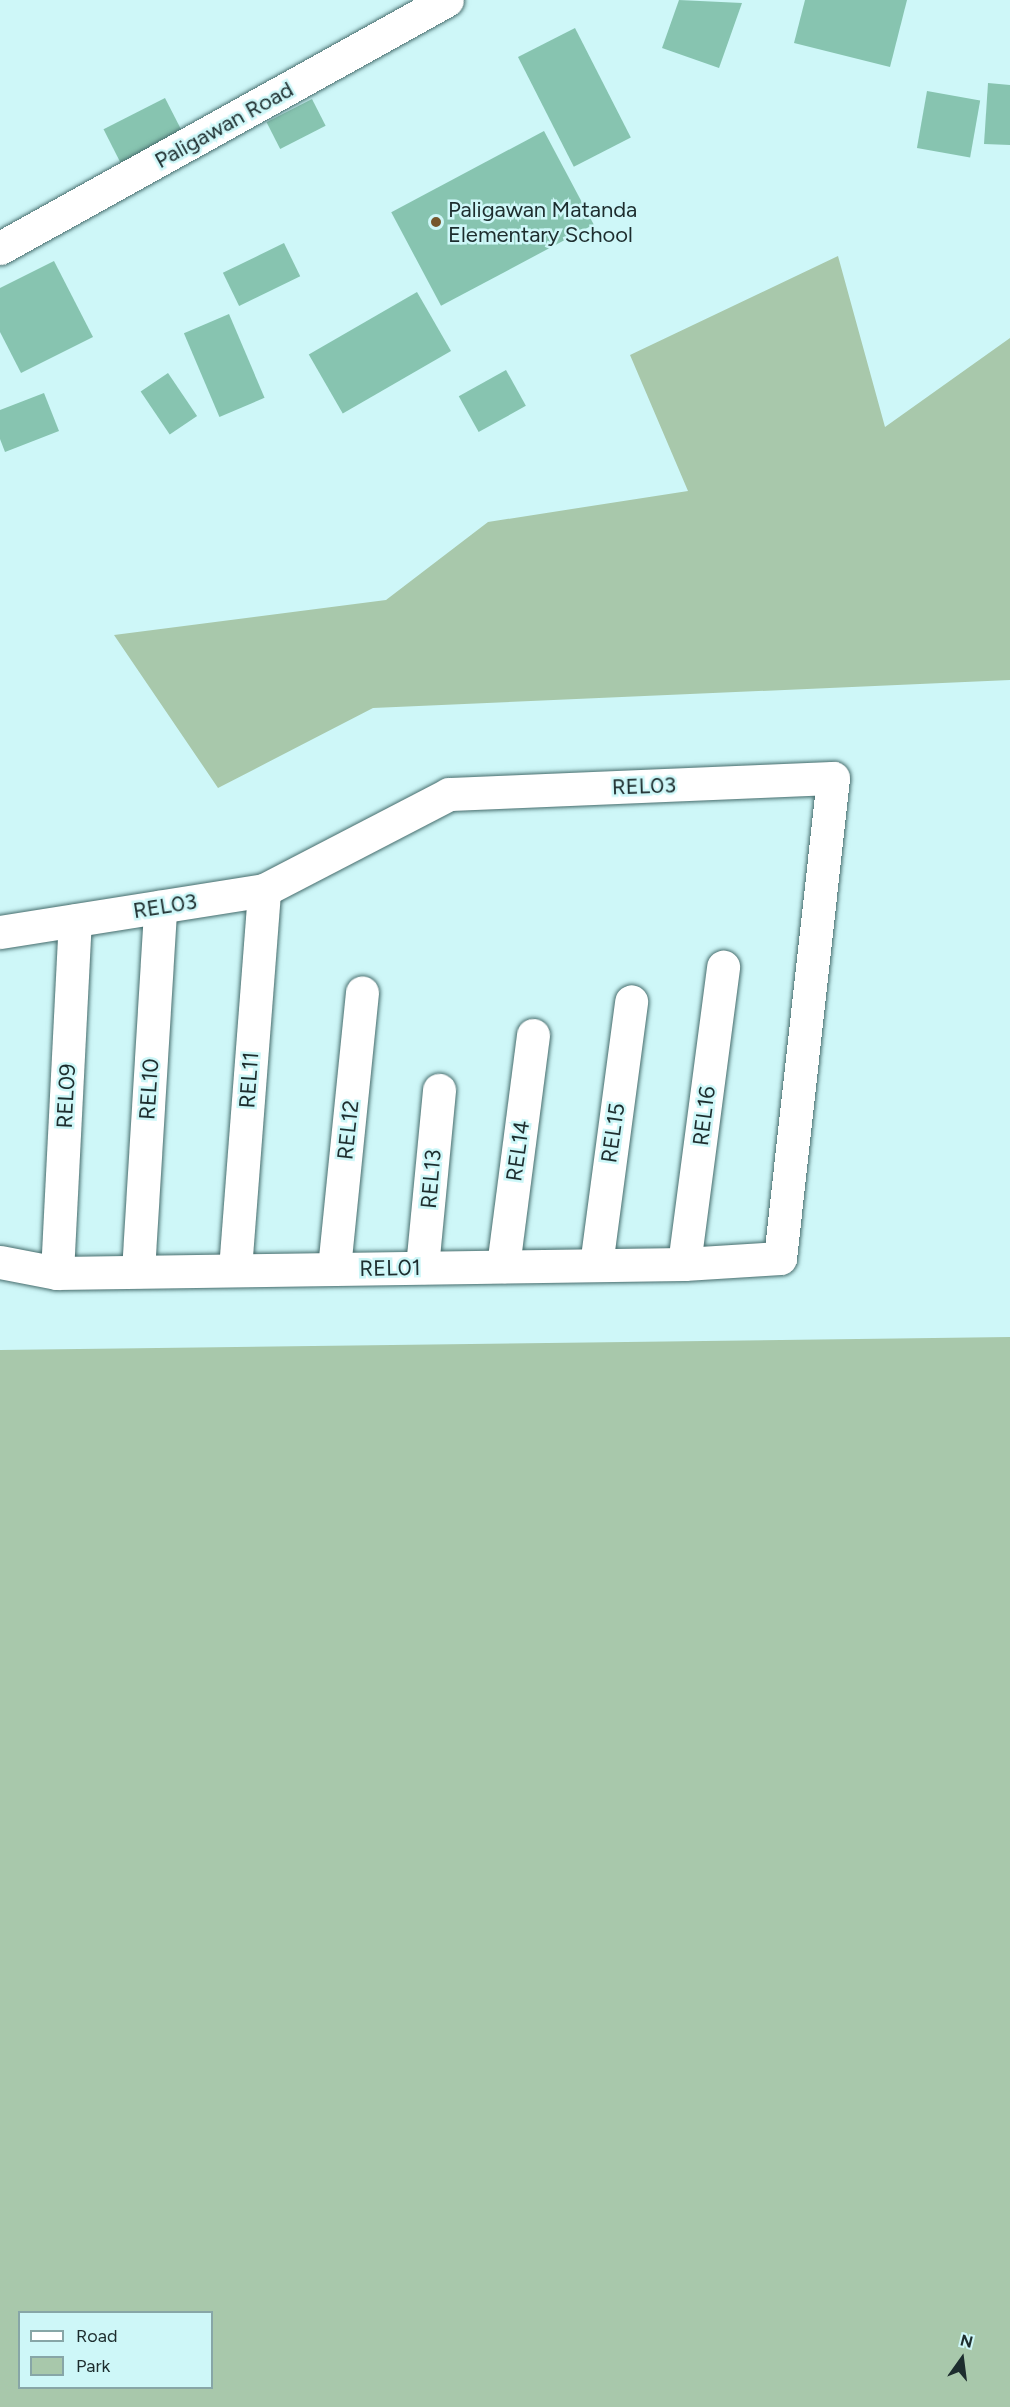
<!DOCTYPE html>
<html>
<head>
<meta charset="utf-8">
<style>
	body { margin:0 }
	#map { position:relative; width:1010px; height:2407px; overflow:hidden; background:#cef7f8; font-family:Figtree,sans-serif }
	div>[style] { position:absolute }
	.green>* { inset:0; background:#a8c8ab }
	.building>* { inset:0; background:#87c4b0; transform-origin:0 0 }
	.roads { filter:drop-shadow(0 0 2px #466c6c) drop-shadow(0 0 2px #466c6c) }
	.minor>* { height:33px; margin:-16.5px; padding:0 16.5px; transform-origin:16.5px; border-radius:16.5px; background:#fff }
	.dots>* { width:16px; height:16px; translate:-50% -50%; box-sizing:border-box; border:3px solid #cef7f8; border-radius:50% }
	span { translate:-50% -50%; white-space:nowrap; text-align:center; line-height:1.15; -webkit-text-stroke:5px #cef7f8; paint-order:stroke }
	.street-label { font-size:22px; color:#1d2d2e }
	.poi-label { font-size:22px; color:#1d2d2e }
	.left { translate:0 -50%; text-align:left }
	.legend { position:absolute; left:18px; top:2311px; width:195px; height:78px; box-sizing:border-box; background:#cef7f8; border:2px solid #87a6a7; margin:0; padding:8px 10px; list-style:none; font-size:18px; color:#1d2d2e }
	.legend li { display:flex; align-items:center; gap:12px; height:30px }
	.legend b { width:30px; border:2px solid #87a6a7 }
	.north { position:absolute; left:932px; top:2329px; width:60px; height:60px; -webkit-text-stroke:4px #cef7f8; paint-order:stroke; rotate:14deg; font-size:16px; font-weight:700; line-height:24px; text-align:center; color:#1d2d2e }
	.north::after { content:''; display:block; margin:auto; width:21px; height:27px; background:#1d2d2e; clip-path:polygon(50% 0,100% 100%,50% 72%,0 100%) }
</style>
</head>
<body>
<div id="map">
	<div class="green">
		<div style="clip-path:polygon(838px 256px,885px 427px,1010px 338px,1010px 680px,373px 708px,218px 788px,114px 635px,386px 600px,488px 522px,688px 491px,630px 355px)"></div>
		<div style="clip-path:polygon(evenodd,1010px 1337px,1010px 2407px,0 2407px,0 1350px,1010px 1337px,212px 2312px,212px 2388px,20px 2388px,20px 2312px,212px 2312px)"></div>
	</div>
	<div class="building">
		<div style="clip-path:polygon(679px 0,742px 3px,719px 68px,662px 48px)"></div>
		<div style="clip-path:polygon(805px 0,907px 0,890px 67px,794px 43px)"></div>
		<div style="left:575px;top:28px;width:123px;height:64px;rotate:63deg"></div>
		<div style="clip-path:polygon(988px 83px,1010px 85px,1010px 145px,984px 144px)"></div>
		<div style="left:927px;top:91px;width:54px;height:58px;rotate:10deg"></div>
		<div style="left:165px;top:98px;width:38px;height:69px;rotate:63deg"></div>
		<div style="left:312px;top:99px;width:30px;height:51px;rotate:63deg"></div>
		<div style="left:544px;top:131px;width:106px;height:173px;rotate:62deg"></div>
		<div style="left:284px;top:243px;width:37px;height:68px;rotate:64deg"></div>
		<div style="clip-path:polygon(54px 261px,93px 337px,21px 373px,0 332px,0 288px)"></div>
		<div style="left:417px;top:292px;width:68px;height:125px;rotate:60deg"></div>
		<div style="left:229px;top:314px;width:91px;height:49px;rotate:67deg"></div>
		<div style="left:506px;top:370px;width:41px;height:54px;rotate:61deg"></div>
		<div style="left:168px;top:373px;width:52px;height:33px;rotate:56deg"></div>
		<div style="clip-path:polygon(44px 393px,59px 431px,5px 452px,0 439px,0 410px)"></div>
	</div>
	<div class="roads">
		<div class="minor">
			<div style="left:0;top:248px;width:511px;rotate:-29.02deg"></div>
			<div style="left:0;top:932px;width:267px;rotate:-9deg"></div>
			<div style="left:264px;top:890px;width:208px;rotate:-27.4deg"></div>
			<div style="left:449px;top:794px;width:384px;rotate:-2.4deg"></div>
			<div style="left:833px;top:778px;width:483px;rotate:96.3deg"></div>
			<div style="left:780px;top:1258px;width:96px;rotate:176.4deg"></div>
			<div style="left:684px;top:1264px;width:627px;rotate:179.18deg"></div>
			<div style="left:57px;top:1273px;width:58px;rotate:-169.1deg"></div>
			<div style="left:684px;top:1264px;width:300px;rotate:-82.5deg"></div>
			<div style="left:596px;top:1265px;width:266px;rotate:-82.4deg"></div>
			<div style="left:503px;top:1266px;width:233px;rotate:-82.6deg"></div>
			<div style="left:422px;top:1267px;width:178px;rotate:-84.5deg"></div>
			<div style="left:334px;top:1268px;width:277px;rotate:-84.2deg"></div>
			<div style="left:235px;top:1269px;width:380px;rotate:-85.6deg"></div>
			<div style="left:138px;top:1271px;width:365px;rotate:-86.5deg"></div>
			<div style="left:57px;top:1273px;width:353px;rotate:-87.1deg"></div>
		</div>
	</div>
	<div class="dots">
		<div style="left:436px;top:222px;background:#76572c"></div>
	</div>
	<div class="street-label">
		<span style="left:224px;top:125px;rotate:-29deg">Paligawan Road</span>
		<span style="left:644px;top:786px;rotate:-2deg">REL03</span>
		<span style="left:165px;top:906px;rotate:-9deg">REL03</span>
		<span style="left:249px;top:1080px;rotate:-86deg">REL11</span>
		<span style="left:149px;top:1089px;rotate:-86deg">REL10</span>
		<span style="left:66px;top:1096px;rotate:-87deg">REL09</span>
		<span style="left:704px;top:1116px;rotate:-83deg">REL16</span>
		<span style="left:348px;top:1130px;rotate:-84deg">REL12</span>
		<span style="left:613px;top:1133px;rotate:-82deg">REL15</span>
		<span style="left:518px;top:1151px;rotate:-82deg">REL14</span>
		<span style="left:431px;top:1179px;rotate:-85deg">REL13</span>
		<span style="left:390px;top:1268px;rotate:-1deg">REL01</span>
	</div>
	<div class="poi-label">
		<span class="left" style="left:448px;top:222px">Paligawan Matanda<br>Elementary School</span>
	</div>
	<ul class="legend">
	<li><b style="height:8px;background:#fff"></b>Road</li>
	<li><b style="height:16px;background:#a8c8ab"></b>Park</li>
	</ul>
	<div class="north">N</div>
</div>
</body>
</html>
